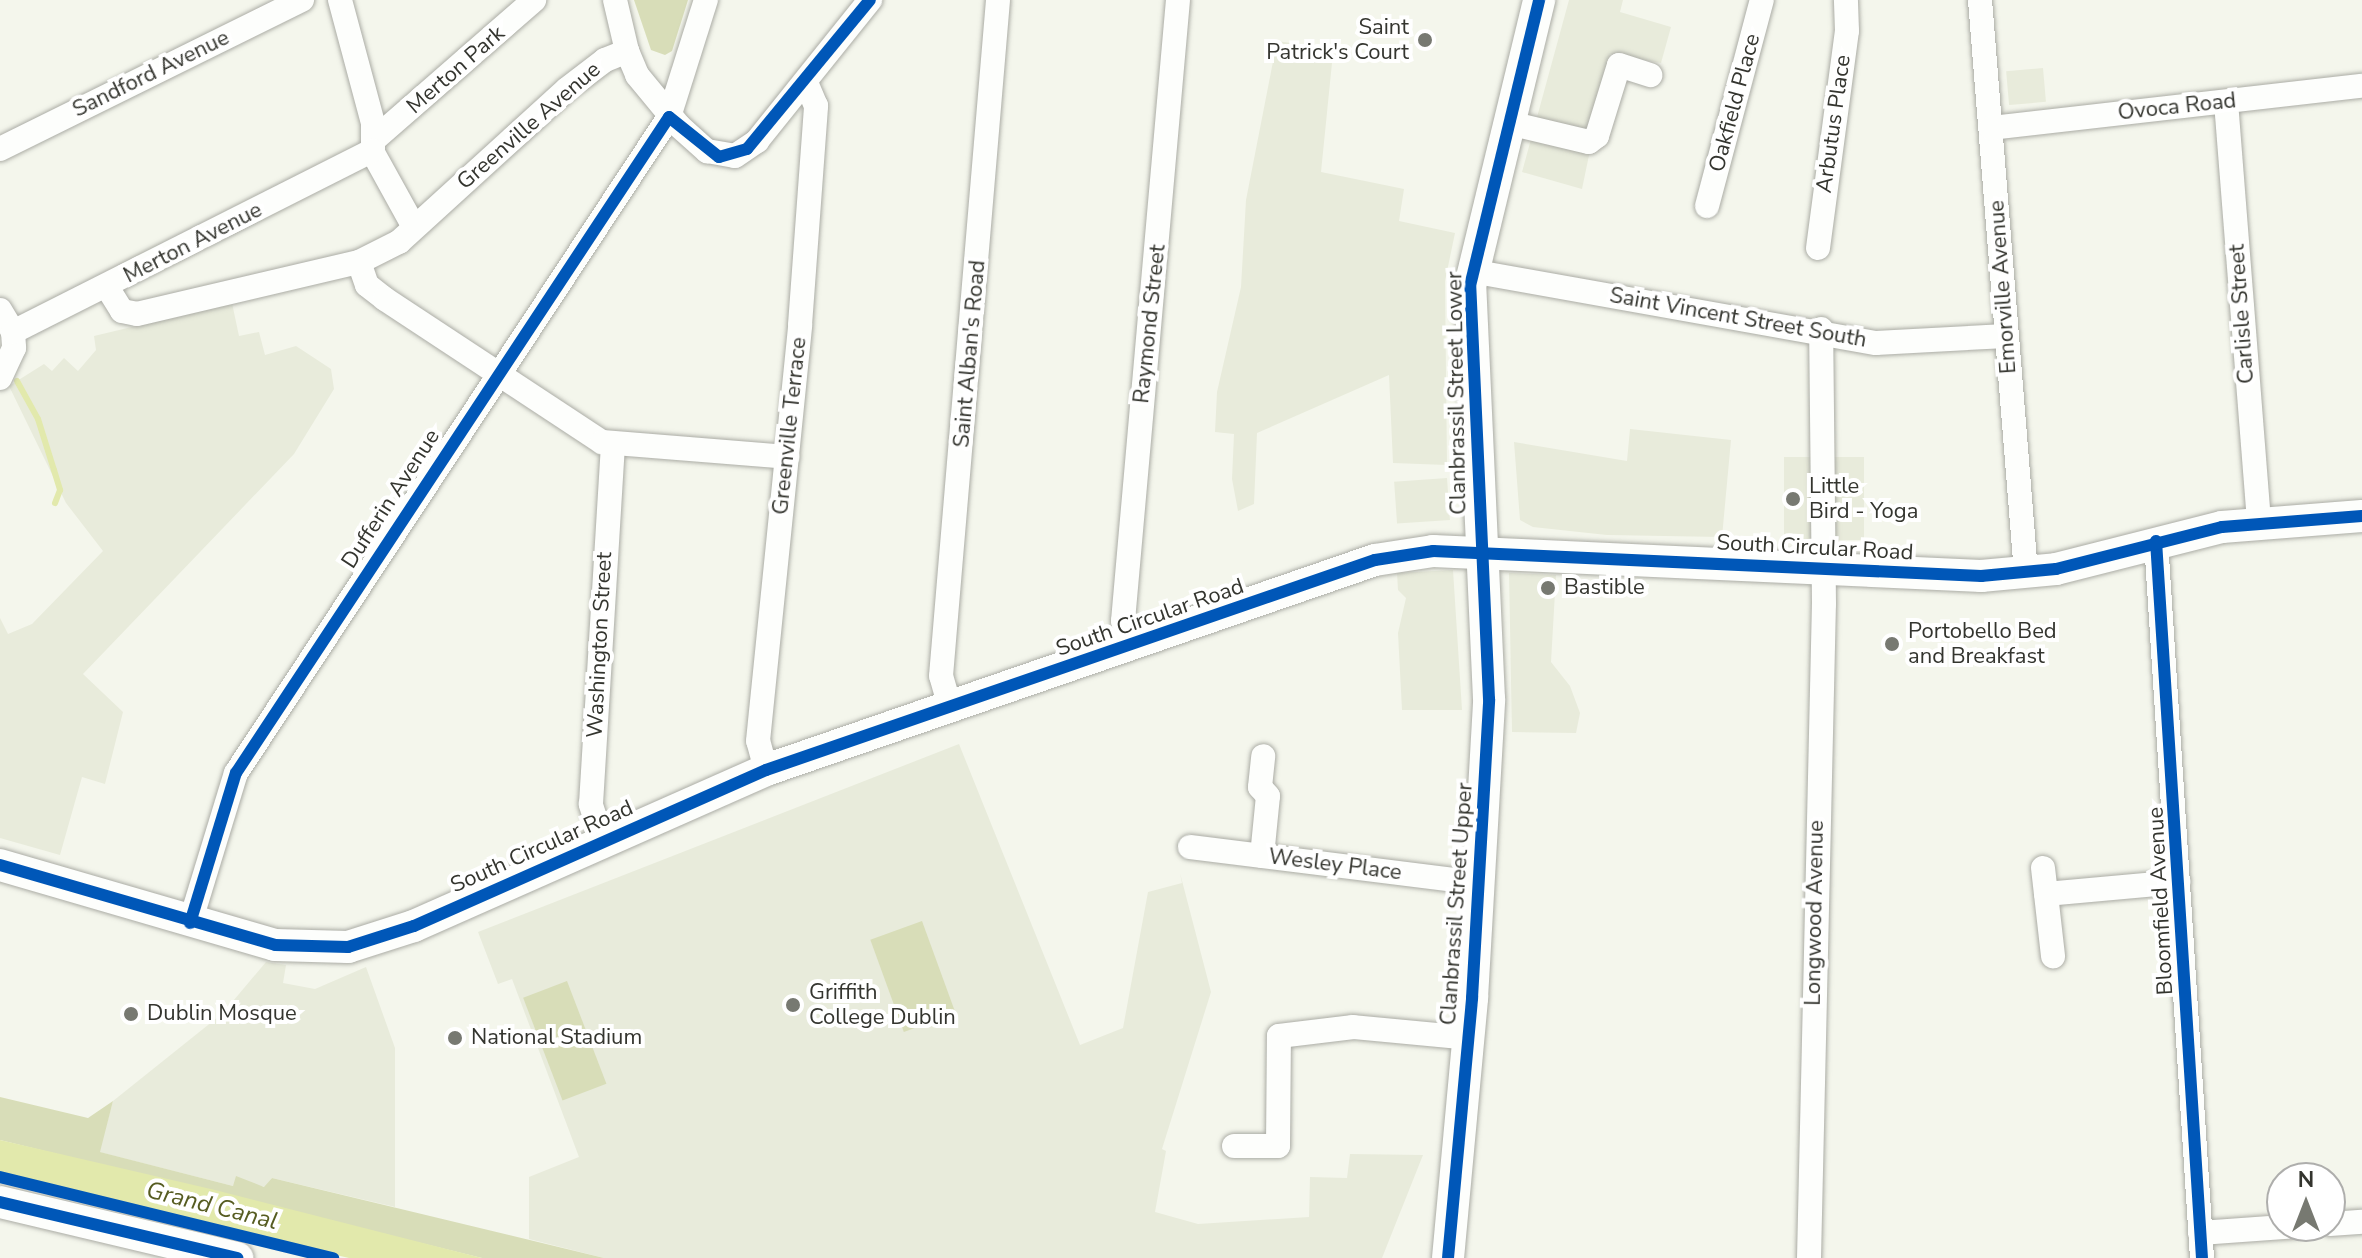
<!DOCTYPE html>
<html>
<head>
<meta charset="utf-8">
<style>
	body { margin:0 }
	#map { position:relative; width:2362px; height:1258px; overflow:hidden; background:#f4f6ec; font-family:"Nunito Sans",sans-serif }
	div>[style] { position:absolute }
	.built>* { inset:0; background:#e8ebdb; transform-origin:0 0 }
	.green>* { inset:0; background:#d8ddb8; transform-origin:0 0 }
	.water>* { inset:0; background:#e2e9ac }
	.stream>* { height:6px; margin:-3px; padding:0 3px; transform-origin:3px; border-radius:3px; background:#e2e9ac }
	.roads { filter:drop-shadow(0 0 2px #abaca5) drop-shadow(0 0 2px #abaca5) }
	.minor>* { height:24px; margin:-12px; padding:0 12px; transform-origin:12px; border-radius:12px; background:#fdfefc }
	.major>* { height:32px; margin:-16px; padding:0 16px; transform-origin:16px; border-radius:16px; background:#fdfefc }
	.cycleway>* { height:12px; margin:-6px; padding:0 6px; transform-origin:6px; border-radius:6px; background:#0057b8 }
	.dots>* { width:22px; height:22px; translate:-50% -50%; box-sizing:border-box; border:4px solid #fff; border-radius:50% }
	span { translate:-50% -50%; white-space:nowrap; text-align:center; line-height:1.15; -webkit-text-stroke:8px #fff; paint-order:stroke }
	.poi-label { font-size:22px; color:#34352f }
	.right { translate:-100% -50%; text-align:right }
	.left { translate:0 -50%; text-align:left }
	.street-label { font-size:22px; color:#34352f }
	.water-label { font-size:24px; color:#565c21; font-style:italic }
	.north { position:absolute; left:2266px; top:1162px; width:80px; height:80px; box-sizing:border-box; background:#fff; border:2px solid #aeaeac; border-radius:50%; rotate:0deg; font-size:22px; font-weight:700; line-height:32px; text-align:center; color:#34352f }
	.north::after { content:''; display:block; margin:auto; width:28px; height:36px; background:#777971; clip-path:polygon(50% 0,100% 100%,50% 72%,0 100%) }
</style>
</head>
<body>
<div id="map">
	<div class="built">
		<div style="clip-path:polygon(1569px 0,1623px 0,1620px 12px,1671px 27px,1661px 63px,1610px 54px,1582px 189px,1522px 172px)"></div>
		<div style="clip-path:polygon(1277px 41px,1305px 45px,1304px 59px,1332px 63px,1321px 172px,1404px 189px,1399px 221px,1455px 233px,1445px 281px,1447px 465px,1393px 463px,1389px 375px,1257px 433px,1254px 504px,1238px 511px,1232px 479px,1234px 434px,1215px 432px,1217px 392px,1241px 287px,1246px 200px)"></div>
		<div style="left:2043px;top:68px;width:34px;height:37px;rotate:85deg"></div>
		<div style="clip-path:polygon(232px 303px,239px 336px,259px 332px,265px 355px,296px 346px,331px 369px,334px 389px,294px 454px,83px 674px,123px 712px,105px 784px,82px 777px,60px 855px,0 838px,0 618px,8px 634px,32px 624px,103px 551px,66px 503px,9px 386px,44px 364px,52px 371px,64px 358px,78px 371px,96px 350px,94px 336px)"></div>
		<div style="clip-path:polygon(1630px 429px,1731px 440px,1722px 537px,1607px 535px,1533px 527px,1520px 520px,1514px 442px,1627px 461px)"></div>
		<div style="left:1784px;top:457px;width:80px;height:83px"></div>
		<div style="left:1447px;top:478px;width:42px;height:53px;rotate:86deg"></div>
		<div style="clip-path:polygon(1453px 570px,1462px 710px,1402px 710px,1398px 633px,1406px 598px,1398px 590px,1397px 573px)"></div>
		<div style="clip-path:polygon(1509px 573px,1556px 575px,1551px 662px,1570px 686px,1580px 713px,1576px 733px,1512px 732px)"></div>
		<div style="clip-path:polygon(959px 744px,1080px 1045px,1123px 1028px,1148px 892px,1182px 883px,1180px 873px,1211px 992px,1162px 1149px,1166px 1151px,1155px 1212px,1198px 1224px,1309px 1217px,1310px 1177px,1347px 1178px,1350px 1154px,1423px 1155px,1382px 1258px,604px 1258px,529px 1239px,529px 1177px,579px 1157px,512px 979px,498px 984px,478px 932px)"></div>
		<div style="clip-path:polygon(266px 962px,286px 965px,283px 983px,315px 989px,366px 967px,395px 1048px,395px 1207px,272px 1178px,265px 1187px,238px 1180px,233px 1186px,99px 1152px,113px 1101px,223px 1013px)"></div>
	</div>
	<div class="green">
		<div style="clip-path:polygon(634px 0,688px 0,672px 51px,665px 55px,651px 50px)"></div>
		<div style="left:922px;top:921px;width:98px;height:55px;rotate:70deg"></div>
		<div style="left:567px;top:981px;width:110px;height:47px;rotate:69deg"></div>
		<div style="clip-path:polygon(0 1097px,88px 1118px,113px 1101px,100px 1152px,233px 1186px,236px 1176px,264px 1187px,272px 1178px,604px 1258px,482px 1258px,0 1140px)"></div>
	</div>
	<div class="water">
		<div style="clip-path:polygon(0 1140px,215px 1190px,482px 1258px,349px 1258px,294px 1245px,0 1172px)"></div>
	</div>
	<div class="stream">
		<div style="left:17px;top:381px;width:43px;rotate:61.1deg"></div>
		<div style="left:38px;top:419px;width:53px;rotate:72.6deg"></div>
		<div style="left:54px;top:470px;width:21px;rotate:73deg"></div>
		<div style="left:60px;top:490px;width:14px;rotate:111deg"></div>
	</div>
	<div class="roads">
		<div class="minor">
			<div style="left:340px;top:0;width:127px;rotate:75deg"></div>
			<div style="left:373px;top:123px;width:26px;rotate:90deg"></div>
			<div style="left:615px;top:0;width:52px;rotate:76.8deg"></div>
			<div style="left:1980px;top:0;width:575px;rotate:85.41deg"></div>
			<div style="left:2226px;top:102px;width:424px;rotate:85.5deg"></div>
			<div style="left:1509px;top:123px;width:82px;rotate:13.4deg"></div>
			<div style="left:1589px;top:142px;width:10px;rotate:-37deg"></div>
			<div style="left:1597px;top:136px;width:74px;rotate:-72.8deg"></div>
			<div style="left:1619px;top:65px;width:33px;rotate:18deg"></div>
			<div style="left:1991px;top:128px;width:373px;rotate:-6.5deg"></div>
			<div style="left:376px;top:138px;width:210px;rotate:-41.1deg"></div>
			<div style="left:0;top:149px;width:337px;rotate:-26.3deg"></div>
			<div style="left:372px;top:151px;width:87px;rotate:61.1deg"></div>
			<div style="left:1707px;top:206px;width:213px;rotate:-75.1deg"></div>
			<div style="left:1818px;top:248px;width:219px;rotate:-82.4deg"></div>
			<div style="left:1847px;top:31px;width:31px;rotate:-92deg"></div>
			<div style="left:359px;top:262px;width:24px;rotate:71deg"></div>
			<div style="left:367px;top:285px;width:23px;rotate:38deg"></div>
			<div style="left:385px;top:299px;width:260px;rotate:33.4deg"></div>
			<div style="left:602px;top:442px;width:186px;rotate:4.6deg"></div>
			<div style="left:1471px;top:271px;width:411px;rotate:10.1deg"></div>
			<div style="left:1876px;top:343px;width:130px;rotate:-3.1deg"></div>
			<div style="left:107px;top:287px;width:28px;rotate:58deg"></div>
			<div style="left:122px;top:311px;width:15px;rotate:11deg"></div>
			<div style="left:137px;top:314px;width:228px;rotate:-13.2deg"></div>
			<div style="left:359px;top:262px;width:45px;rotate:-26.6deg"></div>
			<div style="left:399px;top:242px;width:227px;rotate:-42.3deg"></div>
			<div style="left:567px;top:89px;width:48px;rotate:-37.3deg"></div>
			<div style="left:605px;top:60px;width:24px;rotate:-22deg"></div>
			<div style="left:627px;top:51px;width:26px;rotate:67deg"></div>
			<div style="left:637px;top:75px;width:66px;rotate:50.5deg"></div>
			<div style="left:679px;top:126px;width:38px;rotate:42deg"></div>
			<div style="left:707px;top:151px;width:28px;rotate:10deg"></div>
			<div style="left:735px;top:156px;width:27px;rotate:-34deg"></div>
			<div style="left:757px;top:141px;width:181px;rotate:-51.3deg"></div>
			<div style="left:0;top:310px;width:26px;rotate:59deg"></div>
			<div style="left:13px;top:332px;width:16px;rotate:86deg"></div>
			<div style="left:14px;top:348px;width:33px;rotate:115deg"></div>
			<div style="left:13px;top:332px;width:402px;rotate:-26.8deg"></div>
			<div style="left:2156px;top:541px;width:718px;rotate:86.33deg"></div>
			<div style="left:1130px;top:647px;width:27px;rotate:-105deg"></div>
			<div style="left:1123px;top:621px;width:623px;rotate:-84.94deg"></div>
			<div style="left:950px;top:707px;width:32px;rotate:-106deg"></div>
			<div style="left:941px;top:676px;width:678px;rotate:-85.18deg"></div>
			<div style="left:766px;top:770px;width:30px;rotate:-105deg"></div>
			<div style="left:758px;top:741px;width:418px;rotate:-84.2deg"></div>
			<div style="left:800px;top:325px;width:220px;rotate:-85.8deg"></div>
			<div style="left:816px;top:106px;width:25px;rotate:-113deg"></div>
			<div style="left:603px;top:842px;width:40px;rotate:-108deg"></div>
			<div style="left:591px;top:804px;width:359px;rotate:-86.5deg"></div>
			<div style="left:1190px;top:847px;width:292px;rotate:7.1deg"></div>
			<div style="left:1262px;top:856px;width:60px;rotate:-84.3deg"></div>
			<div style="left:1268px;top:796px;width:12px;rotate:-132deg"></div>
			<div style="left:1260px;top:787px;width:31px;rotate:-84deg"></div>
			<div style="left:2043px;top:868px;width:89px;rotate:83.5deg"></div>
			<div style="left:2046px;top:894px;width:133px;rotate:-5.2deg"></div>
			<div style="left:190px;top:923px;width:157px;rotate:-73deg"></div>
			<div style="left:236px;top:773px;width:786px;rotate:-56.57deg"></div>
			<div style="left:669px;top:117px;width:123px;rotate:-72.5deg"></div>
			<div style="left:1234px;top:1146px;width:44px"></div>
			<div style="left:1278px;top:1146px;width:110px;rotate:-89.5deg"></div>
			<div style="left:1279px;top:1036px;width:75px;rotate:-6.9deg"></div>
			<div style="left:1353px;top:1027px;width:117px;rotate:5.4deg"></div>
			<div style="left:2330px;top:1224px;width:32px;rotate:-4deg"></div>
			<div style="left:2200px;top:1233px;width:98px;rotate:-4.1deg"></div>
			<div style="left:1809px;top:1258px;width:654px;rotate:-88.69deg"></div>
			<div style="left:1824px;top:604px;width:275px;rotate:-90.6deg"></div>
		</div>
		<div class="major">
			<div style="left:0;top:865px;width:286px;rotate:16.2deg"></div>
			<div style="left:275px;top:945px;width:73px;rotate:1.6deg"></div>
			<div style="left:348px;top:947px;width:69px;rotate:-17.7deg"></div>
			<div style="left:414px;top:926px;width:385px;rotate:-23.9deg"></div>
			<div style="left:766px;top:770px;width:644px;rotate:-19.03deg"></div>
			<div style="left:1375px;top:560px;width:59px;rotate:-8.8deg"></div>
			<div style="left:1433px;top:551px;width:549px;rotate:2.61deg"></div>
			<div style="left:1981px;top:576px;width:75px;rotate:-5.3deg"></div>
			<div style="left:2056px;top:569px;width:171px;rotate:-14.2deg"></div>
			<div style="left:2222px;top:527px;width:140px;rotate:-4.5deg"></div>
			<div style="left:0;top:1202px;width:244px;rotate:13.3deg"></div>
			<div style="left:1448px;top:1258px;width:261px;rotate:-84.7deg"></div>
			<div style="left:1472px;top:998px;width:299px;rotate:-86.7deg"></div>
			<div style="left:1489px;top:699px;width:413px;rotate:-92.6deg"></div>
			<div style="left:1470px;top:286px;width:294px;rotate:-76.4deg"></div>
		</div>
	</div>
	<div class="cycleway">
		<div style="left:2156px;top:541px;width:718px;rotate:86.33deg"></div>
		<div style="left:0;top:865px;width:286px;rotate:16.2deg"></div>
		<div style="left:275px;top:945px;width:73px;rotate:1.6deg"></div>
		<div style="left:348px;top:947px;width:69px;rotate:-17.7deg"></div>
		<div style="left:414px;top:926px;width:385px;rotate:-23.9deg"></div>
		<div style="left:766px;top:770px;width:644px;rotate:-19.03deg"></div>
		<div style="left:1375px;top:560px;width:59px;rotate:-8.8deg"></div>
		<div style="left:1433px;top:551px;width:549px;rotate:2.61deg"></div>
		<div style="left:1981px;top:576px;width:75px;rotate:-5.3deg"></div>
		<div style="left:2056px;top:569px;width:171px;rotate:-14.2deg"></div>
		<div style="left:2222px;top:527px;width:140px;rotate:-4.5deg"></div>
		<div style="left:190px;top:923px;width:157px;rotate:-73deg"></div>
		<div style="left:236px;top:773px;width:786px;rotate:-56.57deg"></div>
		<div style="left:669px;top:117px;width:64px;rotate:38.7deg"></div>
		<div style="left:719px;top:157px;width:29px;rotate:-16deg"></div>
		<div style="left:747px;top:149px;width:193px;rotate:-50.5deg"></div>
		<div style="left:0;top:1177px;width:343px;rotate:13.7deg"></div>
		<div style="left:0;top:1202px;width:244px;rotate:13.3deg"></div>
		<div style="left:1448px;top:1258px;width:261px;rotate:-84.7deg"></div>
		<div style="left:1472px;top:998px;width:299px;rotate:-86.7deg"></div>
		<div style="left:1489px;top:699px;width:413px;rotate:-92.6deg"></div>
		<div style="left:1470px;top:286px;width:294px;rotate:-76.4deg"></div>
	</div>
	<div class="dots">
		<div style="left:1425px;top:40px;background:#777971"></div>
		<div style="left:1793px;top:499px;background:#777971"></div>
		<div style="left:1548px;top:588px;background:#777971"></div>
		<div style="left:1892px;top:644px;background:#777971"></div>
		<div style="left:793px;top:1005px;background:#777971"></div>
		<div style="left:131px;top:1014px;background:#777971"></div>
		<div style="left:455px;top:1038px;background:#777971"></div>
	</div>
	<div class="poi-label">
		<span class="right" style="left:1409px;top:40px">Saint<br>Patrick's Court</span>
		<span class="left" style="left:1809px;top:499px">Little<br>Bird - Yoga</span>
		<span class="left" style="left:1564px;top:588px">Bastible</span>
		<span class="left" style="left:1908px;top:644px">Portobello Bed<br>and Breakfast</span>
		<span class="left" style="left:809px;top:1005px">Griffith<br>College Dublin</span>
		<span class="left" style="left:147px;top:1014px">Dublin Mosque</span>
		<span class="left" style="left:471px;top:1038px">National Stadium</span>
	</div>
	<div class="street-label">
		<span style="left:456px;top:70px;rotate:-41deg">Merton Park</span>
		<span style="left:151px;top:74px;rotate:-26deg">Sandford Avenue</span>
		<span style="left:1735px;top:103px;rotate:-75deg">Oakfield Place</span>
		<span style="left:2177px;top:107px;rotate:-6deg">Ovoca Road</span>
		<span style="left:1834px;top:124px;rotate:-82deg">Arbutus Place</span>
		<span style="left:529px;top:126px;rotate:-41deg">Greenville Avenue</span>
		<span style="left:193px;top:243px;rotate:-27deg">Merton Avenue</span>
		<span style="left:2003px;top:287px;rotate:-94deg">Emorville Avenue</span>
		<span style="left:2242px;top:314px;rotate:-94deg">Carlisle Street</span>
		<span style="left:1738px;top:318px;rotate:10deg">Saint Vincent Street South</span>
		<span style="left:1150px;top:324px;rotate:-84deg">Raymond Street</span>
		<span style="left:970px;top:354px;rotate:-85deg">Saint Alban's Road</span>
		<span style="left:1457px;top:393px;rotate:-91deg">Clanbrassil Street Lower</span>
		<span style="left:790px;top:426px;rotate:-84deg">Greenville Terrace</span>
		<span style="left:391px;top:499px;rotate:-57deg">Dufferin Avenue</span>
		<span style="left:1815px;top:548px;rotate:3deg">South Circular Road</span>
		<span style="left:1150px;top:618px;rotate:-19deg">South Circular Road</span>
		<span style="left:600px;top:645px;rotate:-87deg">Washington Street</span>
		<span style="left:542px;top:847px;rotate:-24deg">South Circular Road</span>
		<span style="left:1335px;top:865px;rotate:7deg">Wesley Place</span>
		<span style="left:2161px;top:901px;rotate:-93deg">Bloomfield Avenue</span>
		<span style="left:1457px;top:904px;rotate:-86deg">Clanbrassil Street Upper</span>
		<span style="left:1815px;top:913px;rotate:-89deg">Longwood Avenue</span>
	</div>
	<div class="water-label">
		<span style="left:212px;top:1206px;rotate:14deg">Grand Canal</span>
	</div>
	<div class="north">N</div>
</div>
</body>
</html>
